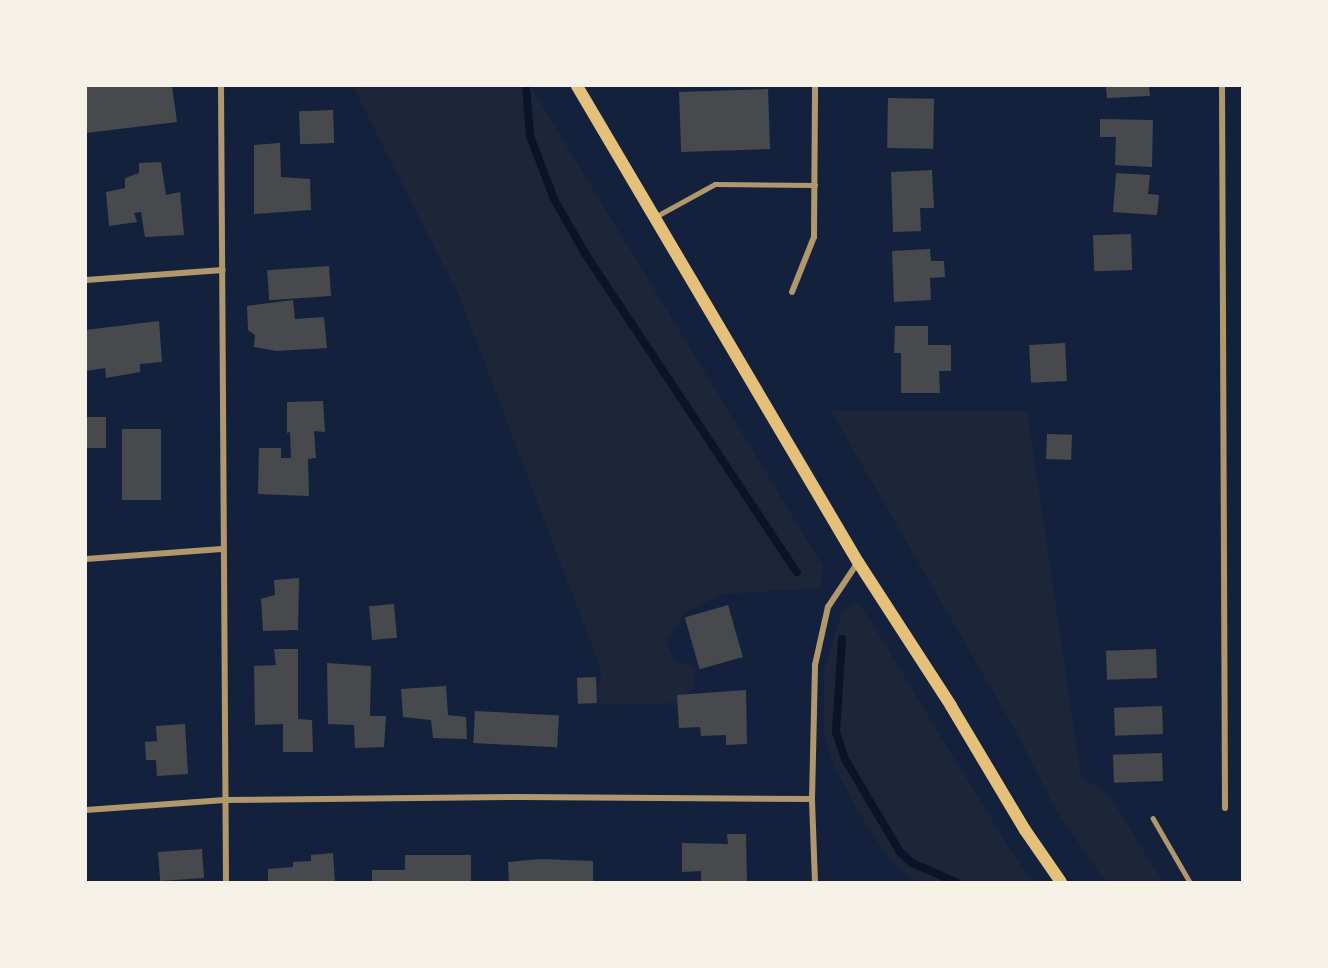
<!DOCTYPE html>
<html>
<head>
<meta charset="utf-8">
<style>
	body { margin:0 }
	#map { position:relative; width:1328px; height:968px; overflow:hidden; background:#14213d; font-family:"PT Sans Narrow",sans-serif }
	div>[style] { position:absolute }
	.green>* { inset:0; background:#1d2539 }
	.stream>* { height:8px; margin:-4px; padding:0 4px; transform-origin:4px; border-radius:4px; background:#0b132b }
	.building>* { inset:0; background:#48494c; transform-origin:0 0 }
	.service>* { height:4.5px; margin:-2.25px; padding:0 2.25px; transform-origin:2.25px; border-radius:2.25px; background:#b1986c }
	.minor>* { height:6px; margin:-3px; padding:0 3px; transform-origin:3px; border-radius:3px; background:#b1986c }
	.secondary>* { height:12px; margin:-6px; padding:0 6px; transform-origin:6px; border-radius:6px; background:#e5c07b }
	span { translate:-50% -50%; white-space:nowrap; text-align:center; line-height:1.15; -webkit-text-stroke:4.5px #f6f1e7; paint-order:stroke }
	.frame { position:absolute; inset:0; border:87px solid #f6f1e7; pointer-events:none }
</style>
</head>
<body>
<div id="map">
	<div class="green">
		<div style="clip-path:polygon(353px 86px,530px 86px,823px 566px,820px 588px,722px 594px,686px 612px,666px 641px,674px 660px,693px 666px,695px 687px,676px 703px,599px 705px,597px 692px,602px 672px,460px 298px)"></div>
		<div style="clip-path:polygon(831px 411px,1027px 411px,1081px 777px,1109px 795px,1163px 882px,1106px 882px,1057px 812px,1017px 733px)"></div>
		<div style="clip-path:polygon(859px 602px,1009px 848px,1033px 882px,921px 882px,908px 876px,888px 857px,858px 811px,834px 766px,824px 736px,824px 671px,842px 611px)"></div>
	</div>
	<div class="stream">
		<div style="left:526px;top:86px;width:50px;rotate:85.4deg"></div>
		<div style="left:530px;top:136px;width:67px;rotate:69.1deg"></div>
		<div style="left:554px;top:199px;width:64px;rotate:60.3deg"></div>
		<div style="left:586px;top:255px;width:381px;rotate:56.4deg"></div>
		<div style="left:842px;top:639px;width:93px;rotate:93.7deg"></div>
		<div style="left:836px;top:732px;width:28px;rotate:72deg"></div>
		<div style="left:845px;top:759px;width:108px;rotate:59.4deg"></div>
		<div style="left:900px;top:852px;width:16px;rotate:43deg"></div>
		<div style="left:912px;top:863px;width:48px;rotate:23.4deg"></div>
	</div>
	<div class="building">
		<div style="clip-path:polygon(86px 86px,172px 86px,177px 122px,86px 133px)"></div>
		<div style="clip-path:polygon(1106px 86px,1149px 86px,1150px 96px,1107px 98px)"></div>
		<div style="left:768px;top:89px;width:60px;height:89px;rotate:88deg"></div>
		<div style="left:888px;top:98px;width:46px;height:50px;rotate:1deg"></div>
		<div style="left:333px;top:110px;width:33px;height:34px;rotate:88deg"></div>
		<div style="clip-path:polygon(1100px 119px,1153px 120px,1152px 167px,1115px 165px,1116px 137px,1100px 137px)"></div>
		<div style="clip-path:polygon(280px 143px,281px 177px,310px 179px,311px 210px,254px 214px,254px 145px)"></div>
		<div style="clip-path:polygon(161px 162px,166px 195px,180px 192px,184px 235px,145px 237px,141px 212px,134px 213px,137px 222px,109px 226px,106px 192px,125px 188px,125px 178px,139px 173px,139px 163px)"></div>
		<div style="clip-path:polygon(932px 170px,934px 208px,920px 208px,921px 231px,893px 232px,891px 172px)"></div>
		<div style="clip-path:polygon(1116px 173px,1150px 175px,1148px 194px,1159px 195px,1157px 215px,1113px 212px)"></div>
		<div style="left:1131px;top:234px;width:36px;height:38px;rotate:88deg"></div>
		<div style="clip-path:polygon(930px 249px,931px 261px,944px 261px,945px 277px,930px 278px,931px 300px,894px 302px,892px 251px)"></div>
		<div style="left:329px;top:266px;width:30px;height:62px;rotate:86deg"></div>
		<div style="clip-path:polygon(293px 300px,295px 319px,324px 317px,327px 348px,277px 351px,254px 347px,255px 335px,248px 330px,247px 306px)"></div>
		<div style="clip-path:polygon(159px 321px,162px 362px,140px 364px,140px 372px,106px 378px,105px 368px,86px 371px,86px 330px)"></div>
		<div style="clip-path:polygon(895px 326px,928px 326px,928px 345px,951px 345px,951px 371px,939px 371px,940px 393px,901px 393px,901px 353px,894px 353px)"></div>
		<div style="left:1065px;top:343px;width:38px;height:36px;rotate:87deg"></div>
		<div style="clip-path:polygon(323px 401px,325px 432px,314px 431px,316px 458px,308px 459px,309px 496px,258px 494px,259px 448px,281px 448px,281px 458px,291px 458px,290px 432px,287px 433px,287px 402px)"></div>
		<div style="left:106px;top:417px;width:31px;height:20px;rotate:90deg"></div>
		<div style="left:161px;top:429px;width:71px;height:39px;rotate:90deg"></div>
		<div style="left:1047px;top:434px;width:25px;height:25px;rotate:2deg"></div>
		<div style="clip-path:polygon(299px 578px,298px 630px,263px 631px,261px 599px,275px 595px,274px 580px)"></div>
		<div style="left:394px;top:604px;width:34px;height:25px;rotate:85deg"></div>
		<div style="left:728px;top:605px;width:54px;height:45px;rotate:74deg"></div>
		<div style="clip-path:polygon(274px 649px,298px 649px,298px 719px,312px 720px,313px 752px,283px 752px,283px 724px,255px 725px,254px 666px,276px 665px)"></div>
		<div style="left:1156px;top:649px;width:29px;height:50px;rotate:88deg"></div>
		<div style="clip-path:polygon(327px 663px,371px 666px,370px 716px,386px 716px,384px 747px,355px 748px,354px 725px,328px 724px)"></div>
		<div style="left:596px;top:677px;width:26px;height:19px;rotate:88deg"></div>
		<div style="clip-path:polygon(446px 686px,448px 715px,466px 717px,467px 739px,433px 738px,431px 720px,403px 717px,401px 689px)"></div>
		<div style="clip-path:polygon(746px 690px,747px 744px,726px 745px,726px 735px,701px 736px,700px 727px,679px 728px,677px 695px)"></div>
		<div style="left:1162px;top:706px;width:28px;height:48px;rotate:88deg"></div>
		<div style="left:475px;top:711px;width:84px;height:32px;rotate:3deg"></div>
		<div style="clip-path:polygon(185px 724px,188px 774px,157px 776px,156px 760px,146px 760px,145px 742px,157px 741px,156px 726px)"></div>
		<div style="left:1162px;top:753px;width:28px;height:49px;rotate:88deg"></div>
		<div style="clip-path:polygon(727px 834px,746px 834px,747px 882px,701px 882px,701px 871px,682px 872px,682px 843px,728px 844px)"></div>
		<div style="left:202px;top:849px;width:29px;height:44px;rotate:86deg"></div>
		<div style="clip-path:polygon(333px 853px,335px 882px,268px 882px,268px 869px,293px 867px,293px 862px,311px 861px,311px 855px)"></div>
		<div style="clip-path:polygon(405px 855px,471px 855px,471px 882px,372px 882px,372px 870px,405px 870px)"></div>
		<div style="clip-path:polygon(540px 859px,593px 861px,593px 882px,509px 882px,508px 862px)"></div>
	</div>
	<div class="service">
		<div style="left:655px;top:217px;width:68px;rotate:-28.8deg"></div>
		<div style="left:715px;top:184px;width:100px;rotate:0.6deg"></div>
		<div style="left:1153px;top:818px;width:74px;rotate:60deg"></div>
	</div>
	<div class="minor">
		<div style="left:221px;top:86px;width:796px;rotate:89.64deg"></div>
		<div style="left:1222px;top:86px;width:722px;rotate:89.76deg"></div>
		<div style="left:86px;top:280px;width:137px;rotate:-4.2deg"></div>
		<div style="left:792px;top:292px;width:59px;rotate:-68.2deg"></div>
		<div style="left:814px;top:237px;width:151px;rotate:-89.6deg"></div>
		<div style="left:86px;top:559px;width:136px;rotate:-4.2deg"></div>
		<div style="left:86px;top:810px;width:139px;rotate:-4.1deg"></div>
		<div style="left:225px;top:800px;width:295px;rotate:-0.6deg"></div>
		<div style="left:520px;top:797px;width:292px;rotate:0.4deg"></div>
		<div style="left:815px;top:882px;width:83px;rotate:-92.1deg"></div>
		<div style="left:812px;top:799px;width:134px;rotate:-88.7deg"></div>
		<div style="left:815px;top:665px;width:59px;rotate:-77.4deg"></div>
		<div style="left:828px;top:607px;width:54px;rotate:-56.3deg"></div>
	</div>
	<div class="secondary">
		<div style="left:577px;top:86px;width:553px;rotate:59.45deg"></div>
		<div style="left:858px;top:562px;width:171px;rotate:57.1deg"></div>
		<div style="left:951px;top:706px;width:144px;rotate:59.2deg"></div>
		<div style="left:1025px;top:830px;width:63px;rotate:55.3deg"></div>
	</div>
	<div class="frame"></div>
</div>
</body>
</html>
